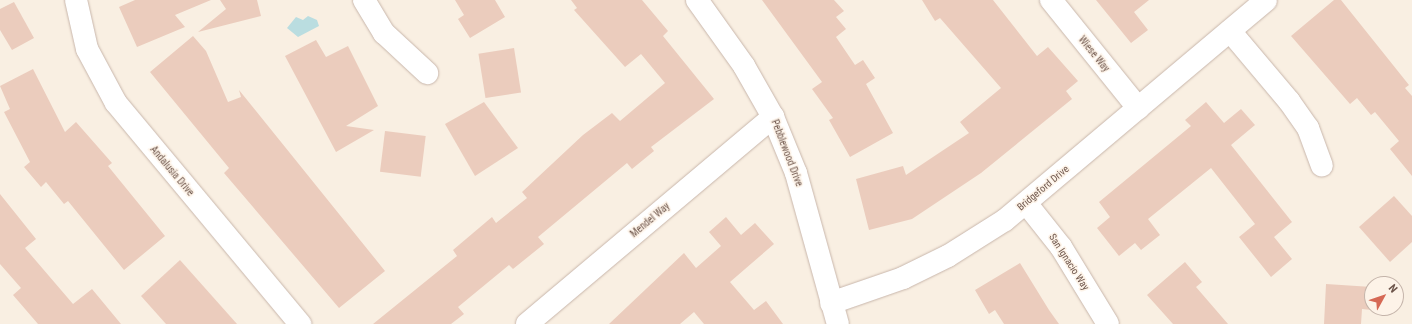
<!DOCTYPE html>
<html>
<head>
<meta charset="utf-8">
<style>
	body { margin:0 }
	#map { position:relative; width:1412px; height:324px; overflow:hidden; background:#f9efe2; font-family:"Roboto Condensed",sans-serif }
	div>[style] { position:absolute }
	.water>* { inset:0; background:#badde0 }
	.building>* { inset:0; background:#ebccbd; transform-origin:0 0 }
	.roads { filter:drop-shadow(0 0 1px #c8b6ab) drop-shadow(0 0 1px #c8b6ab) }
	.minor>* { height:22px; margin:-11px; padding:0 11px; transform-origin:11px; border-radius:11px; background:#fff }
	span { translate:-50% -50%; white-space:nowrap; text-align:center; line-height:1.15; -webkit-text-stroke:3px #fdf3e8; paint-order:stroke }
	.street-label { font-size:10px; color:#6e564c }
	.north { position:absolute; left:1364px; top:276px; width:40px; height:40px; box-sizing:border-box; background:#fdf3e8; border:1px solid #c4b4aa; border-radius:50%; rotate:50deg; font-size:11px; font-weight:700; line-height:16px; text-align:center; color:#6e564c }
	.north::after { content:''; display:block; margin:auto; width:14px; height:18px; background:#d66955; clip-path:polygon(50% 0,100% 100%,50% 72%,0 100%) }
</style>
</head>
<body>
<div id="map">
	<div class="water">
		<div style="clip-path:polygon(308px 16px,317px 20px,319px 26px,298px 37px,287px 28px,296px 17px,303px 20px)"></div>
	</div>
	<div class="building">
		<div style="clip-path:polygon(135px 0,211px 0,175px 15px,185px 27px,137px 47px,119px 7px)"></div>
		<div style="clip-path:polygon(220px 0,257px 0,261px 16px,198px 32px,226px 9px)"></div>
		<div style="clip-path:polygon(455px 0,495px 0,505px 17px,470px 38px,458px 19px,464px 15px)"></div>
		<div style="clip-path:polygon(571px 0,642px 0,668px 31px,663px 36px,714px 99px,651px 147px,654px 151px,632px 169px,627px 163px,538px 237px,544px 244px,513px 269px,509px 265px,458px 307px,464px 314px,451px 324px,373px 324px,457px 256px,453px 250px,492px 217px,496px 223px,527px 198px,522px 192px,583px 135px,612px 113px,620px 121px,665px 83px,641px 54px,625px 67px,574px 10px,577px 8px)"></div>
		<div style="clip-path:polygon(762px 0,834px 0,844px 11px,836px 17px,846px 29px,836px 37px,855px 65px,863px 60px,875px 78px,866px 84px,893px 133px,850px 157px,829px 120px,833px 118px,812px 89px,822px 82px)"></div>
		<div style="clip-path:polygon(922px 0,993px 0,1037px 56px,1048px 47px,1078px 81px,1066px 91px,1072px 99px,981px 173px,912px 219px,869px 230px,856px 179px,903px 166px,906px 175px,969px 133px,960px 122px,1001px 88px,940px 18px,935px 21px)"></div>
		<div style="clip-path:polygon(1096px 0,1149px 0,1134px 12px,1148px 30px,1131px 43px)"></div>
		<div style="clip-path:polygon(1334px 0,1341px 0,1409px 85px,1405px 88px,1412px 96px,1412px 176px,1390px 149px,1399px 141px,1375px 112px,1371px 115px,1357px 98px,1350px 104px,1291px 36px)"></div>
		<div style="clip-path:polygon(14px 2px,34px 38px,12px 50px,0 30px,0 9px)"></div>
		<div style="clip-path:polygon(193px 36px,206px 51px,228px 102px,241px 97px,239px 90px,385px 271px,339px 308px,224px 173px,229px 168px,150px 72px)"></div>
		<div style="clip-path:polygon(316px 40px,326px 57px,348px 46px,378px 106px,346px 126px,374px 130px,336px 152px,285px 56px)"></div>
		<div style="left:514px;top:48px;width:45px;height:36px;rotate:81deg"></div>
		<div style="clip-path:polygon(33px 69px,65px 132px,76px 122px,112px 163px,108px 166px,165px 236px,124px 270px,68px 201px,64px 204px,46px 182px,41px 187px,24px 167px,30px 162px,4px 112px,10px 109px,0 86px)"></div>
		<div style="clip-path:polygon(484px 102px,518px 148px,475px 176px,445px 124px)"></div>
		<div style="clip-path:polygon(1206px 102px,1224px 123px,1241px 109px,1255px 125px,1231px 145px,1292px 222px,1274px 237px,1292px 259px,1271px 277px,1239px 237px,1255px 224px,1211px 168px,1148px 219px,1160px 235px,1141px 250px,1135px 243px,1119px 256px,1097px 228px,1110px 217px,1099px 202px,1191px 126px,1185px 120px)"></div>
		<div style="left:385px;top:131px;width:41px;height:41px;rotate:7deg"></div>
		<div style="clip-path:polygon(0 194px,36px 239px,25px 248px,73px 304px,92px 289px,121px 324px,38px 324px,13px 295px,21px 288px,0 264px)"></div>
		<div style="clip-path:polygon(1394px 196px,1412px 216px,1412px 242px,1390px 262px,1359px 227px)"></div>
		<div style="clip-path:polygon(726px 217px,741px 235px,755px 223px,774px 244px,730px 282px,754px 310px,766px 301px,783px 324px,704px 324px,694px 312px,680px 324px,609px 324px,684px 253px,696px 268px,721px 246px,709px 232px)"></div>
		<div style="clip-path:polygon(180px 260px,237px 324px,166px 324px,141px 296px)"></div>
		<div style="clip-path:polygon(1185px 262px,1202px 282px,1196px 287px,1228px 324px,1173px 324px,1147px 295px)"></div>
		<div style="clip-path:polygon(1020px 263px,1049px 310px,1059px 324px,1004px 324px,995px 310px,989px 314px,975px 290px)"></div>
		<div style="clip-path:polygon(1326px 284px,1372px 287px,1372px 310px,1362px 309px,1361px 324px,1324px 324px)"></div>
	</div>
	<div class="roads">
		<div class="minor">
			<div style="left:76px;top:0;width:50px;rotate:77.3deg"></div>
			<div style="left:87px;top:49px;width:61px;rotate:61.8deg"></div>
			<div style="left:116px;top:103px;width:288px;rotate:50.2deg"></div>
			<div style="left:364px;top:0;width:39px;rotate:59deg"></div>
			<div style="left:384px;top:33px;width:59px;rotate:42.9deg"></div>
			<div style="left:697px;top:0;width:81px;rotate:54.5deg"></div>
			<div style="left:744px;top:66px;width:59px;rotate:60.4deg"></div>
			<div style="left:773px;top:117px;width:61px;rotate:67.7deg"></div>
			<div style="left:796px;top:173px;width:157px;rotate:74.5deg"></div>
			<div style="left:1051px;top:0;width:139px;rotate:51.1deg"></div>
			<div style="left:1230px;top:31px;width:92px;rotate:49.9deg"></div>
			<div style="left:1289px;top:101px;width:33px;rotate:55deg"></div>
			<div style="left:1308px;top:128px;width:40px;rotate:69.8deg"></div>
			<div style="left:1026px;top:203px;width:56px;rotate:51.5deg"></div>
			<div style="left:1061px;top:247px;width:90px;rotate:58.6deg"></div>
			<div style="left:831px;top:303px;width:76px;rotate:-19.1deg"></div>
			<div style="left:903px;top:278px;width:50px;rotate:-26.1deg"></div>
			<div style="left:948px;top:256px;width:67px;rotate:-32.3deg"></div>
			<div style="left:1005px;top:220px;width:341px;rotate:-40.1deg"></div>
			<div style="left:527px;top:324px;width:322px;rotate:-40.1deg"></div>
		</div>
	</div>
	<div class="street-label">
		<span style="left:1094px;top:54px;rotate:51deg">Wiese Way</span>
		<span style="left:787px;top:153px;rotate:69deg">Pebblewood Drive</span>
		<span style="left:172px;top:171px;rotate:50deg">Andalusia Drive</span>
		<span style="left:1043px;top:188px;rotate:-40deg">Bridgeford Drive</span>
		<span style="left:650px;top:220px;rotate:-40deg">Mendel Way</span>
		<span style="left:1069px;top:262px;rotate:57deg">San Ignacio Way</span>
	</div>
	<div class="north">N</div>
</div>
</body>
</html>
